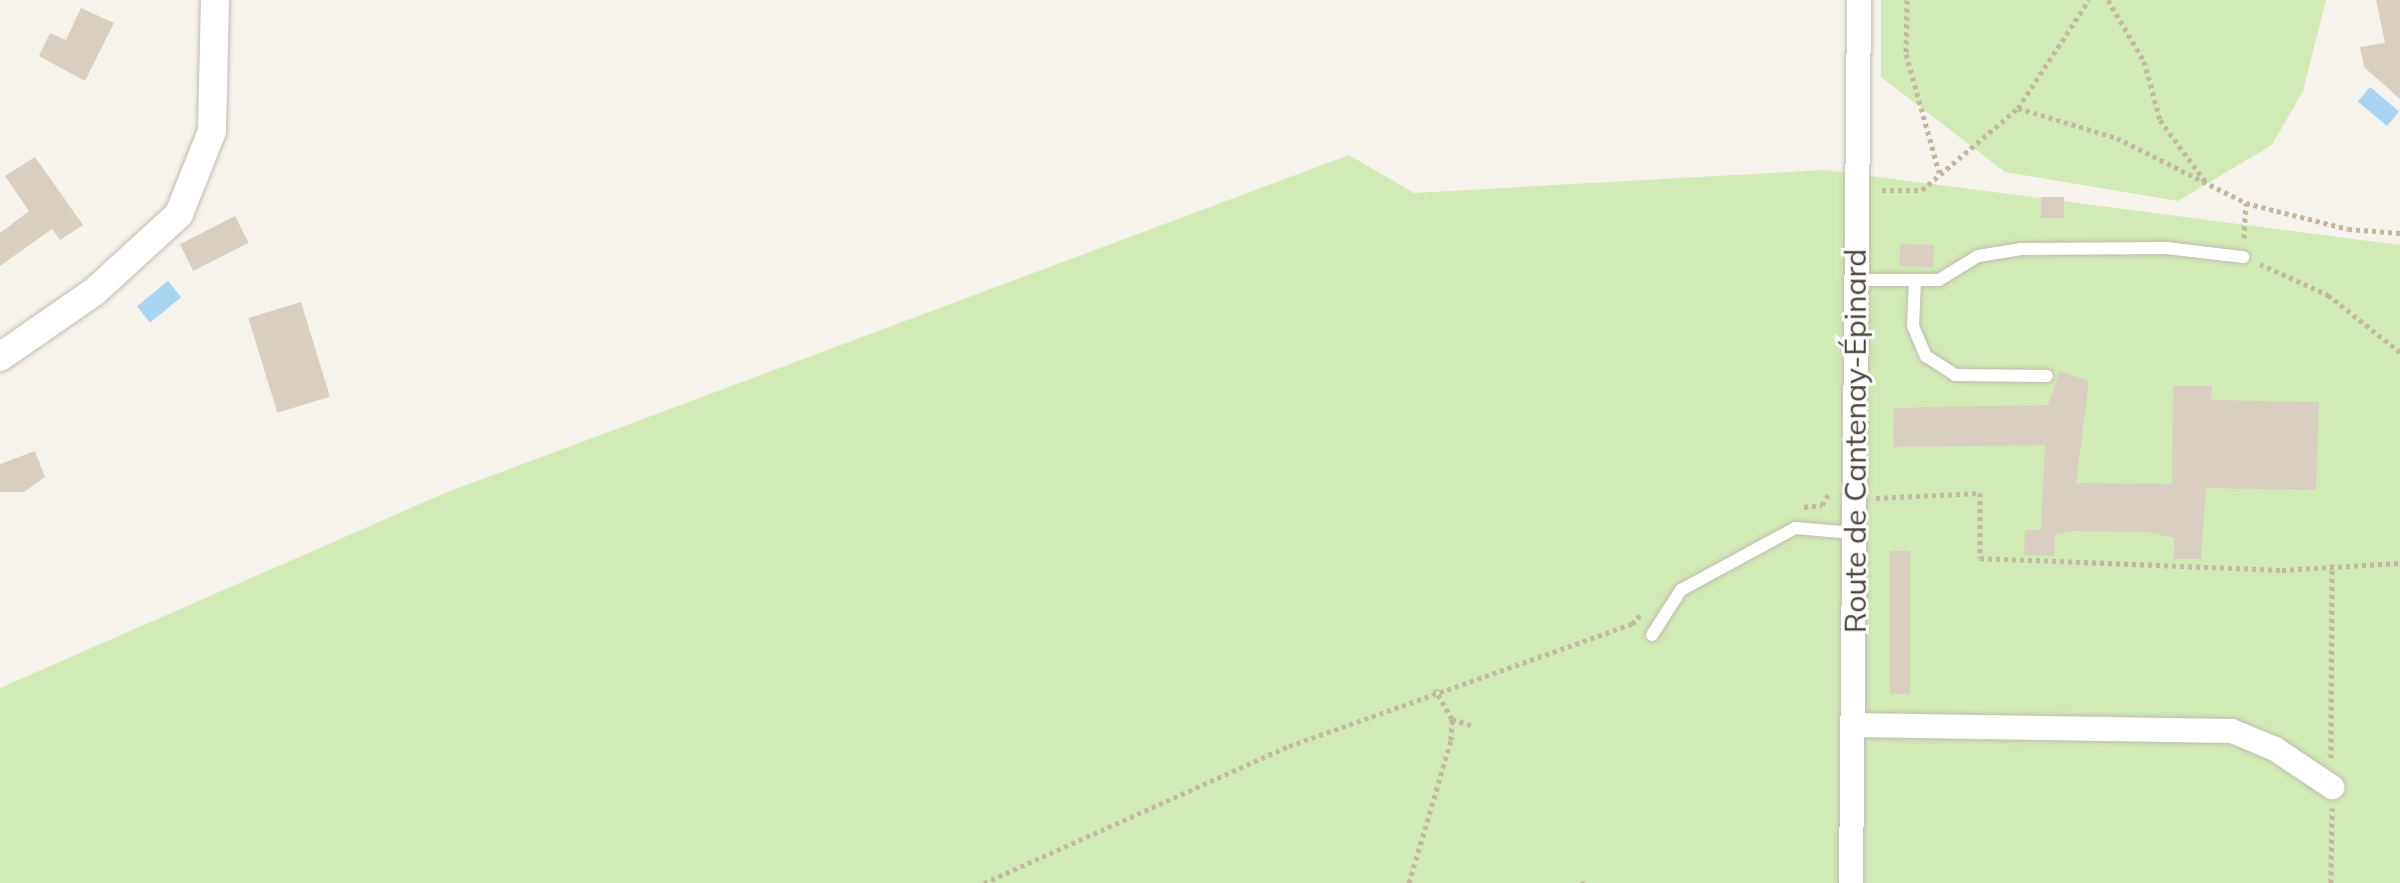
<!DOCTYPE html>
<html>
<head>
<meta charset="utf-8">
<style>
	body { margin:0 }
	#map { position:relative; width:2400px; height:883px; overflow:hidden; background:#f6f3ec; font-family:Mulish,sans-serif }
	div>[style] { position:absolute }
	.green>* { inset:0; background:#d2eab5 }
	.water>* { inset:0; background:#a9d4f2; transform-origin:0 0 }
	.building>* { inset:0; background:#d8cfc1; transform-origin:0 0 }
	.path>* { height:5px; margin-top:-2.5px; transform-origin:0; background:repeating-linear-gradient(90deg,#c4b79f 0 4px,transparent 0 8px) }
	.roads { filter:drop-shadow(0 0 2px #c2bbae) drop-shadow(0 0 2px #c2bbae) }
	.service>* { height:12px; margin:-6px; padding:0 6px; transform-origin:6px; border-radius:6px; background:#fff }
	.minor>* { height:24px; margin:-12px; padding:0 12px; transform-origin:12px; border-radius:12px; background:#fff }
	.tertiary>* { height:28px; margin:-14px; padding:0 14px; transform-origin:14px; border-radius:14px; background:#fff }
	span { translate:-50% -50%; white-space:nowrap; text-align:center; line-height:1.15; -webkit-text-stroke:6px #fff; paint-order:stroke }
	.street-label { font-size:30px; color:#4b4439 }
</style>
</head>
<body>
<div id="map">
	<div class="green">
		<div style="clip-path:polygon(1881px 0,2326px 0,2303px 91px,2272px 145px,2178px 201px,2005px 172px,1881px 77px)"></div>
		<div style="clip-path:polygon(1349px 155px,1414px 193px,1824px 170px,2400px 245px,2400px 883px,0 883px,0 688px,445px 493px)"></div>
	</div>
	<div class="water">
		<div style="left:2370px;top:87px;width:38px;height:19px;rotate:40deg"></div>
		<div style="left:168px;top:281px;width:21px;height:40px;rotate:51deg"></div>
	</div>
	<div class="building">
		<div style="clip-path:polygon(2376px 0,2400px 0,2400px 99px,2364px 67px,2360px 47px,2385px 43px)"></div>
		<div style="clip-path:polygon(81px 8px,114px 23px,85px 81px,39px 56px,50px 33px,66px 40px)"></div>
		<div style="clip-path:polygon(35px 157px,83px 225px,60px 240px,52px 229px,0 266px,0 233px,29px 211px,5px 176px)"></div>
		<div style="left:2041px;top:197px;width:23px;height:21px"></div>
		<div style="left:235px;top:216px;width:30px;height:62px;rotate:63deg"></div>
		<div style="left:1900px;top:244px;width:34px;height:22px;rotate:2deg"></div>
		<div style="left:301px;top:302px;width:99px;height:55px;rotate:73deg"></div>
		<div style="clip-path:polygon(2060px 371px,2089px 381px,2076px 483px,2172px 484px,2173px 386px,2212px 386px,2211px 400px,2319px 402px,2316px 490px,2206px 488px,2201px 559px,2174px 559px,2174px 538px,2148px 532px,2073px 531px,2055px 535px,2054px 556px,2024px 555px,2025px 530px,2041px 530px,2045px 445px,1893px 447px,1894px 408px,2048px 405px)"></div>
		<div style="clip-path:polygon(35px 451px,45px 477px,24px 492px,0 492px,0 464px)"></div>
		<div style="left:1890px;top:551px;width:20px;height:143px"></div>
	</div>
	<div class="path">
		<div style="left:1907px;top:0;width:54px;rotate:91.1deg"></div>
		<div style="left:1906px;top:54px;width:123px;rotate:74.4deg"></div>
		<div style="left:2108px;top:0;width:71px;rotate:59.5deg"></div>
		<div style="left:2144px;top:61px;width:61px;rotate:74.8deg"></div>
		<div style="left:2160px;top:120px;width:76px;rotate:53.6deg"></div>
		<div style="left:2018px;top:108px;width:129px;rotate:-56.7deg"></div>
		<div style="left:1882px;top:190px;width:40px"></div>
		<div style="left:1922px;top:190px;width:126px;rotate:-40.5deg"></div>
		<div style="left:2018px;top:108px;width:103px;rotate:16.9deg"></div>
		<div style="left:2117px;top:138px;width:144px;rotate:26.7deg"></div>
		<div style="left:2246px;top:203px;width:105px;rotate:14.3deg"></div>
		<div style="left:2348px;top:229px;width:52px;rotate:4.4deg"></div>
		<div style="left:2244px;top:238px;width:35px;rotate:-87deg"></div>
		<div style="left:2260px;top:264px;width:75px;rotate:24.5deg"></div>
		<div style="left:2328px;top:295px;width:92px;rotate:38.4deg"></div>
		<div style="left:1876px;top:498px;width:104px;rotate:-2.8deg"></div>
		<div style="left:1980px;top:493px;width:65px;rotate:90deg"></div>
		<div style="left:1980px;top:558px;width:302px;rotate:2.3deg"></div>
		<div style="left:2282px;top:570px;width:118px;rotate:-3.4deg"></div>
		<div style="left:1804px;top:507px;width:18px;rotate:-6deg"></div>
		<div style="left:1822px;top:505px;width:12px;rotate:-59deg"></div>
		<div style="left:1452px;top:719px;width:20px;rotate:18deg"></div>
		<div style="left:2331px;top:758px;width:194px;rotate:-89.7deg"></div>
		<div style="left:984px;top:883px;width:334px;rotate:-24.2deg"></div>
		<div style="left:1289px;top:746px;width:364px;rotate:-19.6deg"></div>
		<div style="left:1632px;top:624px;width:12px;rotate:-48deg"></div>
		<div style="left:1409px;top:883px;width:149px;rotate:-73.6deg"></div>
		<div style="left:1451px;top:740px;width:21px;rotate:-87deg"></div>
		<div style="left:1452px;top:719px;width:34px;rotate:-120deg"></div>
		<div style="left:1583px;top:883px;width:2px;rotate:-90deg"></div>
		<div style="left:2331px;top:883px;width:75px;rotate:-89.2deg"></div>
	</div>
	<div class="roads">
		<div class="service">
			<div style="left:1856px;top:280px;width:83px"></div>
			<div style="left:1939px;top:280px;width:46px;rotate:-31.6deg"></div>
			<div style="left:1978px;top:256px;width:44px;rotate:-9.2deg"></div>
			<div style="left:2021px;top:249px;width:145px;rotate:-0.4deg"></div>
			<div style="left:2166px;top:248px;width:78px;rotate:6.7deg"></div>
			<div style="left:1915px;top:281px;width:45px;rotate:92.5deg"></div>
			<div style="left:1913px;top:326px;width:33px;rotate:67deg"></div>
			<div style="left:1926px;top:356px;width:35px;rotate:33deg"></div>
			<div style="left:1955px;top:375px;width:92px;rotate:0.6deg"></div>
			<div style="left:1652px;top:635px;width:54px;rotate:-57.2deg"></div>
			<div style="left:1681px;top:590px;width:130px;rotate:-28.5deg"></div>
			<div style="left:1795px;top:528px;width:58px;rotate:4.9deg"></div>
		</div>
		<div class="minor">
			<div style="left:1853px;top:725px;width:379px;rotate:0.9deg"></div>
			<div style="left:2232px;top:731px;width:47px;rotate:22.7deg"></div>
			<div style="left:2275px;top:749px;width:69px;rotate:33.7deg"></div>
			<div style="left:1851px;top:883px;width:883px;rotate:-89.48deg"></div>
		</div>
		<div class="tertiary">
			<div style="left:0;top:357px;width:114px;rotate:-34.7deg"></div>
			<div style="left:94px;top:292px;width:115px;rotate:-42.5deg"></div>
			<div style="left:179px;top:214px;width:89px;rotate:-68.3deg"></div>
			<div style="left:212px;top:131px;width:131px;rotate:-88.7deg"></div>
		</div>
	</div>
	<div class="street-label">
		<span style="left:1855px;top:441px;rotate:-90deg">Route de Cantenay-Épinard</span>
	</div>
</div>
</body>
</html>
